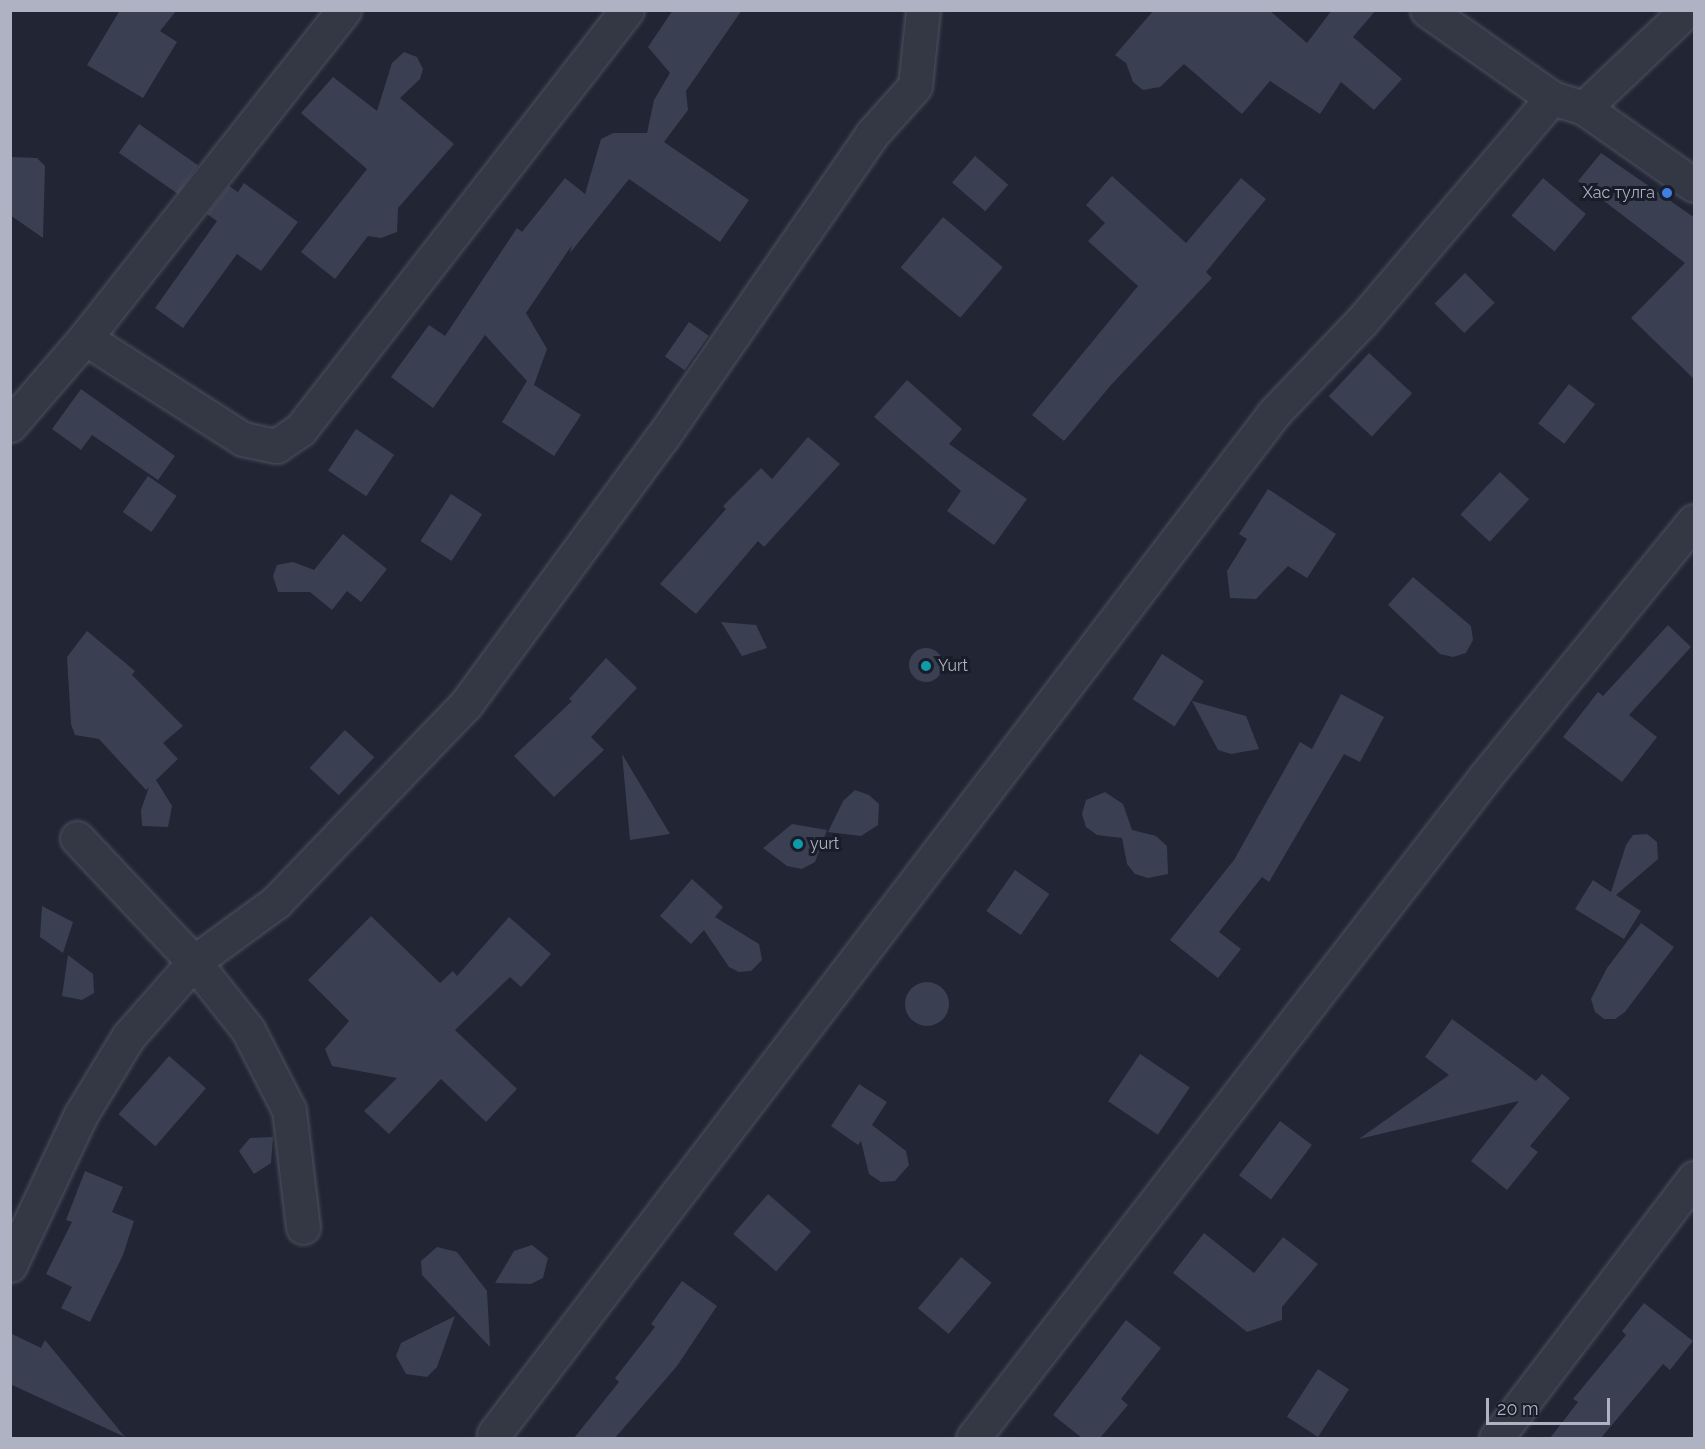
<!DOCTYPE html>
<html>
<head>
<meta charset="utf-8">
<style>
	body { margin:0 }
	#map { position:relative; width:1705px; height:1449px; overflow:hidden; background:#212534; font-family:Raleway,sans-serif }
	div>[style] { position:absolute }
	.building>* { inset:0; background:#3a4052; transform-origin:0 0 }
	.round { border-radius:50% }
	.roads { filter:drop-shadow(0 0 2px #4e5260) drop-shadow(0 0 2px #4e5260) }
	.minor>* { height:33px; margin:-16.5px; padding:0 16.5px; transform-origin:16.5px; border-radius:16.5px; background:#343845 }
	.dots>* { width:16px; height:16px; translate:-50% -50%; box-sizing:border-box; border:3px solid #191d2a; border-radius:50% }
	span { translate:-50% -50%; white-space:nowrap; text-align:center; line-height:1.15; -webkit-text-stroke:6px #191d2a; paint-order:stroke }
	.poi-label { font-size:16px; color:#aeb2c2 }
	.right { translate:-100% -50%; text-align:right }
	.left { translate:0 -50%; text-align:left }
	.frame { position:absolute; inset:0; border:12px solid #aeb2c2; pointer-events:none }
	.scale { position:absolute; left:1486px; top:1398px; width:124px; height:27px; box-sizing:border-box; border:3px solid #aeb2c2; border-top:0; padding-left:8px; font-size:18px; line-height:21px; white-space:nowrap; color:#aeb2c2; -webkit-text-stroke:4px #191d2a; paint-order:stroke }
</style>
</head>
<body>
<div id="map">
	<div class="building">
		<div style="clip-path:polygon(120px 10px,177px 10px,160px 31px,177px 42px,143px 98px,87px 65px)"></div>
		<div style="clip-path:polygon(673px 10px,742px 10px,686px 91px,688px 110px,664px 142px,749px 200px,720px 242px,629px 179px,570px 253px,572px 245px,526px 313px,547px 349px,534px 385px,581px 415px,554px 456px,502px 422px,527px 381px,485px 335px,433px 408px,391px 377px,429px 325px,445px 336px,517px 228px,522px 232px,565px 178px,585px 194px,601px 139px,613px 133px,647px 133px,654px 100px,670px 73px,648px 47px)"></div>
		<div style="clip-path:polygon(1154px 10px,1269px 10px,1307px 43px,1332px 10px,1376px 10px,1353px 37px,1402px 79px,1374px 110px,1341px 82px,1320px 114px,1270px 81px,1242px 114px,1184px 64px,1160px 87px,1143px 90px,1133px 82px,1126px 63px,1115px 55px)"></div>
		<div style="clip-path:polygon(404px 52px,417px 57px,423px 69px,420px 79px,400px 98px,454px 144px,398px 208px,397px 232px,381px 238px,368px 236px,335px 279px,301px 252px,367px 169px,301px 113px,333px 77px,377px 111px,392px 63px)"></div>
		<div style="left:139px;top:124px;width:72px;height:35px;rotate:35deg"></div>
		<div style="clip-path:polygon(1601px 153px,1695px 218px,1695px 380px,1631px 318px,1685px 263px,1578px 181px)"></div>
		<div style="left:975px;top:156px;width:44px;height:35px;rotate:41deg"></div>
		<div style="clip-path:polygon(10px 157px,37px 158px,45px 166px,43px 238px,10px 215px)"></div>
		<div style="clip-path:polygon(1112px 176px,1186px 243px,1241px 178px,1266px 199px,1206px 272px,1212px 278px,1111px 385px,1064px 441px,1032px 415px,1138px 286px,1088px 241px,1105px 223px,1086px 205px)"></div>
		<div style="left:1543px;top:178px;width:56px;height:49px;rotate:40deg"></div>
		<div style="clip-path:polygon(244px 183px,298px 222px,261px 271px,237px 254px,183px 328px,155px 308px,217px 221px,207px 214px,229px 186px,238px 192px)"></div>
		<div style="left:943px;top:217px;width:78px;height:66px;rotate:40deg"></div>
		<div style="left:1465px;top:273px;width:42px;height:43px;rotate:45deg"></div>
		<div style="left:689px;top:322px;width:24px;height:42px;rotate:35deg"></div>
		<div style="left:1369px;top:353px;width:59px;height:59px;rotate:43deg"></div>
		<div style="clip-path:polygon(907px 380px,962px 429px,949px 444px,1027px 499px,994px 545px,947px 511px,961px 491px,874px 417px)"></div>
		<div style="left:1569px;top:384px;width:33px;height:50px;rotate:38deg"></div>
		<div style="clip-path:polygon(81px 389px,175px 456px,158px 480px,92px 435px,81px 450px,52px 429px)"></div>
		<div style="left:356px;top:429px;width:46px;height:50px;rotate:34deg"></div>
		<div style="clip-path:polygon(808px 437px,840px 464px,764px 547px,758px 541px,696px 614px,660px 584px,726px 509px,723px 506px,761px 468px,772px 479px)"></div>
		<div style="left:1500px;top:472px;width:40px;height:58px;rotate:43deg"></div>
		<div style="left:148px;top:476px;width:35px;height:44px;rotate:35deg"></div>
		<div style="clip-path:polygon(1268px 489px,1336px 534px,1307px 578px,1288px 566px,1256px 599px,1230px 598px,1227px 571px,1247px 539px,1239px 534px)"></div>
		<div style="left:451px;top:494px;width:37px;height:56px;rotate:33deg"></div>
		<div style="clip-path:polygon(343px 534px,387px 569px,361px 602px,347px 591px,332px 610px,310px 592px,278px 592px,273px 576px,277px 565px,293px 562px,314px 570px)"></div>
		<div style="clip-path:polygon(1413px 577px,1471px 626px,1473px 640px,1466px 653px,1453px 657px,1440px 654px,1388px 605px)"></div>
		<div style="clip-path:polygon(721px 622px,756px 625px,767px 648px,742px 656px)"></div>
		<div style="clip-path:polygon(1668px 625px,1691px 647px,1629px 715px,1657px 737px,1622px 782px,1563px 737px,1598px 692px,1603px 696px)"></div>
		<div style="clip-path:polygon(87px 631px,135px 671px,132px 675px,183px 726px,163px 743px,178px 759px,156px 780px,172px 806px,168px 827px,142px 826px,141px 810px,149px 787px,146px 790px,99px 739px,75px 735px,71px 724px,67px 657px)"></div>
		<div class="round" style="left:909px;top:648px;width:34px;height:34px"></div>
		<div style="left:1162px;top:654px;width:50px;height:54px;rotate:33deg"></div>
		<div style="clip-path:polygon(606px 658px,637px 688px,591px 737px,604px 750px,554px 797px,514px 756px,572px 701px,569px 699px)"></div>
		<div style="clip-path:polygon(1341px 694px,1384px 717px,1360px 762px,1344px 754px,1269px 882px,1262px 877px,1219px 932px,1241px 949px,1218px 978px,1170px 940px,1234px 860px,1300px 742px,1312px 749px)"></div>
		<div style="clip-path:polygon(1192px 701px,1246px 716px,1259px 749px,1231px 754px,1218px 750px)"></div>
		<div style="left:345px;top:730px;width:40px;height:52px;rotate:43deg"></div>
		<div style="clip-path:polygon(622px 754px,670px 834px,630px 840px)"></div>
		<div style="clip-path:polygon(855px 790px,869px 795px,879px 804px,878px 825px,861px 836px,828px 832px,843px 801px)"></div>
		<div style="clip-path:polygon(1105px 792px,1123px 804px,1132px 830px,1156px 836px,1167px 846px,1168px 874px,1148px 878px,1135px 874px,1127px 864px,1122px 838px,1097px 835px,1086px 827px,1082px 814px,1086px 800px)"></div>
		<div style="clip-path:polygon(792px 824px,827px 830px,815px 862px,802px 869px,787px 866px,763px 848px)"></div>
		<div style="clip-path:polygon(1647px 834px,1657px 842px,1658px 859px,1616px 895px,1641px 911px,1624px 939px,1575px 909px,1593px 880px,1611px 892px,1626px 845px,1633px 835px)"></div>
		<div style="left:1015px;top:870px;width:42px;height:50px;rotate:35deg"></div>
		<div style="clip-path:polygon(692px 879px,723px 907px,715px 917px,759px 944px,762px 960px,751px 971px,739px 972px,729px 967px,704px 930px,691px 944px,660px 916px)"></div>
		<div style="clip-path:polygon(42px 906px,73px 922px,63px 953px,40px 937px)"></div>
		<div style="clip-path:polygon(371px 916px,440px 983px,453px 971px,457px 976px,509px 917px,551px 954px,521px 987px,510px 977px,455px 1030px,517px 1089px,486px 1122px,441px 1079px,389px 1134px,364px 1111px,397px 1078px,332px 1066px,325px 1049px,349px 1021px,308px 980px)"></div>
		<div style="clip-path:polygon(1641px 923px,1674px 947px,1625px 1012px,1615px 1019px,1604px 1019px,1595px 1012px,1591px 999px,1607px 968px)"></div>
		<div style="clip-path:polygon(68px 955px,93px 974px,94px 993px,82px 1000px,62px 996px)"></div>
		<div class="round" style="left:905px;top:982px;width:44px;height:44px"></div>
		<div style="clip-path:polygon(1452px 1019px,1536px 1081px,1542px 1074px,1570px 1098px,1530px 1146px,1538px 1152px,1507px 1190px,1471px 1161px,1519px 1101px,1359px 1139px,1449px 1075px,1425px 1057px)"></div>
		<div style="left:1140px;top:1054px;width:60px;height:57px;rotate:34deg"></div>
		<div style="left:169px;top:1056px;width:49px;height:77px;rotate:41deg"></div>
		<div style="clip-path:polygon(859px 1084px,887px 1102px,872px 1125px,906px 1151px,909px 1165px,895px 1181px,881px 1182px,869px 1174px,861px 1141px,858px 1145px,831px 1126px)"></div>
		<div style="left:1280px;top:1121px;width:40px;height:68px;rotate:37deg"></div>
		<div style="clip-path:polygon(273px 1137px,271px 1163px,254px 1174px,239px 1151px,250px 1138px)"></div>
		<div style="clip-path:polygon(85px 1171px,123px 1187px,112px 1212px,134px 1221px,123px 1255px,90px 1322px,61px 1308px,72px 1287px,46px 1274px,72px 1222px,66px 1220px)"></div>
		<div style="left:768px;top:1194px;width:57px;height:53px;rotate:41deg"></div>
		<div style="clip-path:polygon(1204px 1233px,1254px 1273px,1283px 1237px,1318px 1264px,1282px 1307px,1282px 1320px,1247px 1332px,1173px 1273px)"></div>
		<div style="clip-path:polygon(532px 1245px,548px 1258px,543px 1278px,531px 1284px,495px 1283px,514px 1251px)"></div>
		<div style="clip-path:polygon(437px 1247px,457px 1252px,487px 1291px,490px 1347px,422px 1275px,421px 1261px)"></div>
		<div style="left:961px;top:1257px;width:40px;height:67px;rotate:40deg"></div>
		<div style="clip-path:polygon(682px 1281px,717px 1306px,677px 1366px,615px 1438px,574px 1438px,619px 1382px,615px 1378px,655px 1327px,651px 1324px)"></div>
		<div style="clip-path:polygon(1644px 1303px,1693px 1341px,1670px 1370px,1663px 1364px,1601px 1438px,1550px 1438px,1578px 1402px,1573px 1399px,1626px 1335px,1622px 1331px)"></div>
		<div style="clip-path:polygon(455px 1316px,437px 1367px,427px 1377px,406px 1374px,396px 1356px,401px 1343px)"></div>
		<div style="clip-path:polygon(1126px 1320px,1161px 1348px,1121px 1399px,1128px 1405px,1100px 1438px,1082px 1438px,1053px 1415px)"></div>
		<div style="clip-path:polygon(10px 1333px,41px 1348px,45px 1340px,125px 1437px,10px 1384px)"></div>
		<div style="left:1318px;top:1369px;width:37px;height:57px;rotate:33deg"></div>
	</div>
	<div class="roads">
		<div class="minor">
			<div style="left:1427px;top:10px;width:153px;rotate:35.1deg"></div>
			<div style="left:1552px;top:98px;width:34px;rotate:17deg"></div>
			<div style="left:1584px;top:108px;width:134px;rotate:35deg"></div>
			<div style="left:1584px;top:108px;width:142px;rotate:-43.6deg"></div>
			<div style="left:85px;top:338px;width:188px;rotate:32.6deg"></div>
			<div style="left:243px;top:439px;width:34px;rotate:12deg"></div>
			<div style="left:276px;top:446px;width:29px;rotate:-34deg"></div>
			<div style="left:300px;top:430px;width:532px;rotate:-52.1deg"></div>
			<div style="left:10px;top:425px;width:115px;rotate:-49.2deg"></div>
			<div style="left:85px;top:338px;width:418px;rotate:-51.7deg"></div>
			<div style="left:77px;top:838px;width:170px;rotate:46.7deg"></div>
			<div style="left:194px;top:962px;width:87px;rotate:51.5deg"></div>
			<div style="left:248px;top:1030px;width:90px;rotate:62.9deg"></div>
			<div style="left:289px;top:1110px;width:118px;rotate:83.2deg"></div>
			<div style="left:10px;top:1265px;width:165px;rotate:-64.8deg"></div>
			<div style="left:80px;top:1116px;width:92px;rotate:-58.7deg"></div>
			<div style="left:128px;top:1037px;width:100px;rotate:-48.7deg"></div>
			<div style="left:194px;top:962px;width:102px;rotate:-36.2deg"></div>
			<div style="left:276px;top:902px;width:274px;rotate:-46.2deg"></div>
			<div style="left:466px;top:704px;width:329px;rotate:-53.7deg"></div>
			<div style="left:661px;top:439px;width:371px;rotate:-55.3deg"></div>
			<div style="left:872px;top:134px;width:64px;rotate:-48.1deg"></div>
			<div style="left:915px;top:86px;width:76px;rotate:-84deg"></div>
			<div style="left:494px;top:1434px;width:1285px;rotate:-52.62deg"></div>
			<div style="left:1274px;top:413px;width:127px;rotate:-46.3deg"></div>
			<div style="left:1362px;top:321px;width:293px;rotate:-49.6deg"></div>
			<div style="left:973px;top:1438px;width:836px;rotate:-52.24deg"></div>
			<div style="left:1485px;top:777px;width:330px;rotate:-50.8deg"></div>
			<div style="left:1496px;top:1438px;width:327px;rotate:-52.7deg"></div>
		</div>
	</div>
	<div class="dots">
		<div style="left:1667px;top:193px;background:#3f7fe0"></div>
		<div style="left:926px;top:666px;background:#0f9aa8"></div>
		<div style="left:798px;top:844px;background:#0f9aa8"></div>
	</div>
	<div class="poi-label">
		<span class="right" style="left:1655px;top:193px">Хас тулга</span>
		<span class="left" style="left:938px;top:666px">Yurt</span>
		<span class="left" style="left:810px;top:844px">yurt</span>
	</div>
	<div class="frame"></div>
	<div class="scale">20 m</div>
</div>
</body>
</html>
